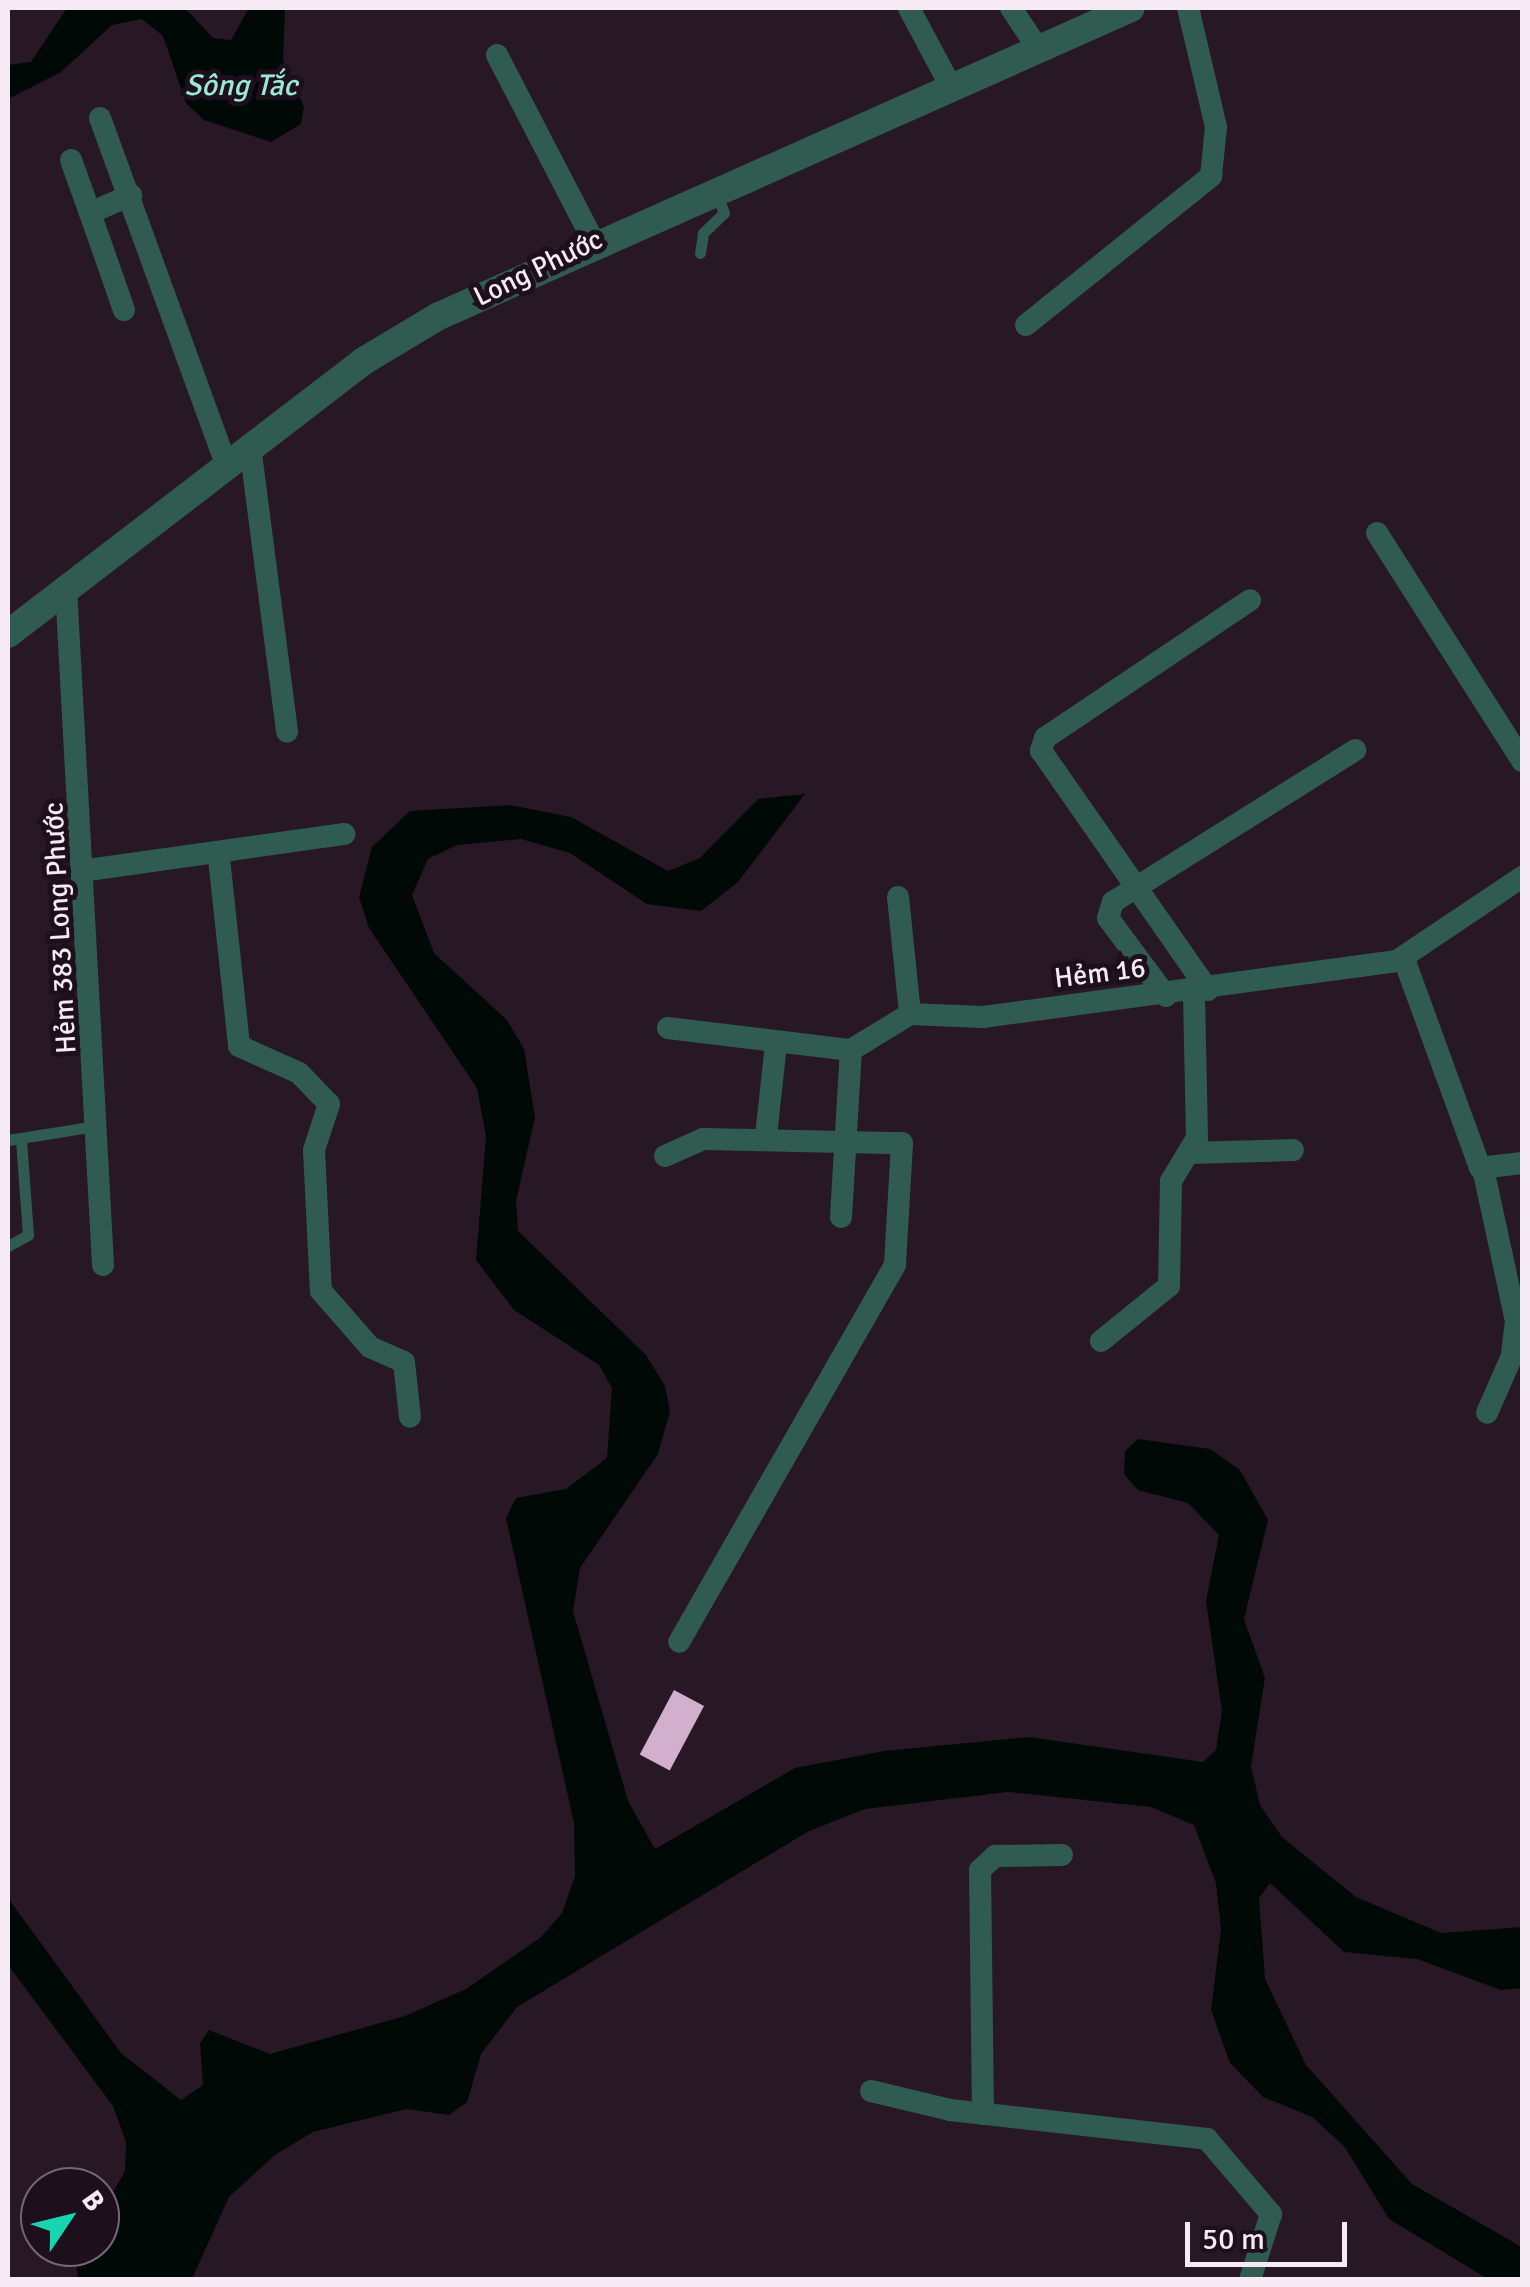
<!DOCTYPE html>
<html>
<head>
<meta charset="utf-8">
<style>
	body { margin:0 }
	#map { position:relative; width:1530px; height:2287px; overflow:hidden; background:#281826; font-family:Signika,sans-serif }
	div>[style] { position:absolute }
	.water>* { inset:0; background:#000905 }
	.building>* { inset:0; background:#d2afcd; transform-origin:0 0 }
	.service>* { height:11px; margin:-5.5px; padding:0 5.5px; transform-origin:5.5px; border-radius:5.5px; background:#305b50 }
	.minor>* { height:22px; margin:-11px; padding:0 11px; transform-origin:11px; border-radius:11px; background:#305b50 }
	.tertiary>* { height:28px; margin:-14px; padding:0 14px; transform-origin:14px; border-radius:14px; background:#305b50 }
	span { translate:-50% -50%; white-space:nowrap; text-align:center; line-height:1.15; -webkit-text-stroke:10px #1e0f1c; paint-order:stroke }
	.street-label { font-size:28px; color:#f6eaf4 }
	.water-label { font-size:30px; color:#98ead4; font-style:italic }
	.frame { position:absolute; inset:0; border:10px solid #f6eaf4; pointer-events:none }
	.north { position:absolute; left:20px; top:2167px; width:100px; height:100px; box-sizing:border-box; background:#1e0f1c; border:2px solid #746772; border-radius:50%; rotate:55deg; font-size:28px; font-weight:700; line-height:40px; text-align:center; color:#f6eaf4 }
	.north::after { content:''; display:block; margin:auto; width:35px; height:45px; background:#15d5b3; clip-path:polygon(50% 0,100% 100%,50% 72%,0 100%) }
	.scale { position:absolute; left:1185px; top:2222px; width:162px; height:45px; box-sizing:border-box; border:5px solid #f6eaf4; border-top:0; padding-left:12px; font-size:30px; line-height:35px; white-space:nowrap; color:#f6eaf4; -webkit-text-stroke:8px #1e0f1c; paint-order:stroke }
</style>
</head>
<body>
<div id="map">
	<div class="water">
		<div style="clip-path:polygon(67px 8px,185px 8px,213px 38px,231px 40px,249px 8px,285px 8px,283px 60px,304px 107px,301px 124px,271px 142px,204px 120px,186px 103px,163px 36px,142px 19px,112px 25px,61px 72px,8px 99px,8px 65px,31px 62px)"></div>
		<div style="clip-path:polygon(805px 794px,738px 882px,701px 911px,647px 904px,570px 853px,521px 839px,457px 845px,428px 859px,412px 895px,434px 953px,507px 1020px,524px 1049px,535px 1117px,516px 1201px,518px 1231px,646px 1355px,665px 1386px,670px 1411px,658px 1454px,580px 1568px,573px 1611px,628px 1801px,655px 1849px,795px 1768px,884px 1751px,1029px 1737px,1203px 1762px,1216px 1750px,1222px 1711px,1206px 1601px,1219px 1535px,1188px 1503px,1138px 1490px,1124px 1474px,1125px 1451px,1138px 1439px,1210px 1449px,1240px 1470px,1268px 1520px,1244px 1619px,1265px 1678px,1251px 1766px,1260px 1805px,1282px 1837px,1356px 1897px,1441px 1933px,1522px 1927px,1522px 1988px,1501px 1990px,1417px 1959px,1344px 1952px,1270px 1883px,1259px 1898px,1265px 1979px,1306px 2065px,1412px 2184px,1520px 2246px,1522px 2279px,1488px 2279px,1389px 2219px,1344px 2146px,1312px 2117px,1263px 2097px,1230px 2063px,1211px 2010px,1221px 1929px,1216px 1883px,1194px 1825px,1151px 1807px,1008px 1792px,865px 1809px,809px 1831px,517px 2007px,481px 2054px,467px 2102px,449px 2115px,406px 2109px,313px 2132px,275px 2155px,229px 2197px,192px 2279px,78px 2279px,75px 2253px,100px 2247px,100px 2215px,125px 2171px,126px 2142px,113px 2106px,8px 1965px,8px 1898px,121px 2053px,181px 2100px,203px 2085px,200px 2043px,209px 2030px,270px 2054px,405px 2016px,466px 1989px,541px 1937px,562px 1913px,575px 1876px,574px 1823px,506px 1518px,516px 1498px,566px 1489px,607px 1458px,612px 1388px,599px 1365px,514px 1310px,476px 1260px,486px 1136px,477px 1088px,369px 928px,359px 897px,372px 847px,410px 811px,510px 805px,571px 817px,668px 871px,700px 858px,758px 799px)"></div>
	</div>
	<div class="building">
		<div style="left:674px;top:1690px;width:34px;height:73px;rotate:28deg"></div>
	</div>
	<div class="service">
		<div style="left:700px;top:253px;width:20px;rotate:-81deg"></div>
		<div style="left:703px;top:233px;width:29px;rotate:-44deg"></div>
		<div style="left:724px;top:213px;width:19px;rotate:-111deg"></div>
		<div style="left:8px;top:1140px;width:88px;rotate:-9.1deg"></div>
		<div style="left:8px;top:1246px;width:23px;rotate:-29deg"></div>
		<div style="left:28px;top:1235px;width:96px;rotate:-94.2deg"></div>
	</div>
	<div class="minor">
		<div style="left:909px;top:8px;width:87px;rotate:62deg"></div>
		<div style="left:1011px;top:8px;width:47px;rotate:56.3deg"></div>
		<div style="left:497px;top:55px;width:208px;rotate:62.6deg"></div>
		<div style="left:100px;top:118px;width:368px;rotate:70deg"></div>
		<div style="left:71px;top:160px;width:56px;rotate:70.3deg"></div>
		<div style="left:124px;top:310px;width:103px;rotate:-109.3deg"></div>
		<div style="left:90px;top:213px;width:45px;rotate:-23.7deg"></div>
		<div style="left:1026px;top:325px;width:238px;rotate:-38.8deg"></div>
		<div style="left:1211px;top:176px;width:49px;rotate:-84.2deg"></div>
		<div style="left:1216px;top:127px;width:122px;rotate:-103.2deg"></div>
		<div style="left:250px;top:446px;width:288px;rotate:82.6deg"></div>
		<div style="left:1377px;top:533px;width:270px;rotate:57.5deg"></div>
		<div style="left:66px;top:588px;width:678px;rotate:86.87deg"></div>
		<div style="left:219px;top:858px;width:189px;rotate:83.9deg"></div>
		<div style="left:239px;top:1046px;width:66px;rotate:24.2deg"></div>
		<div style="left:299px;top:1073px;width:43px;rotate:45.9deg"></div>
		<div style="left:329px;top:1104px;width:48px;rotate:108.1deg"></div>
		<div style="left:314px;top:1150px;width:141px;rotate:87.2deg"></div>
		<div style="left:321px;top:1291px;width:74px;rotate:48.8deg"></div>
		<div style="left:370px;top:1347px;width:37px;rotate:24deg"></div>
		<div style="left:404px;top:1362px;width:55px;rotate:83.8deg"></div>
		<div style="left:88px;top:870px;width:259px;rotate:-8deg"></div>
		<div style="left:898px;top:897px;width:118px;rotate:84.1deg"></div>
		<div style="left:1404px;top:959px;width:222px;rotate:70deg"></div>
		<div style="left:1480px;top:1168px;width:42px;rotate:-6.8deg"></div>
		<div style="left:1208px;top:990px;width:292px;rotate:-124.9deg"></div>
		<div style="left:1041px;top:751px;width:14px;rotate:-73deg"></div>
		<div style="left:1045px;top:738px;width:247px;rotate:-33.9deg"></div>
		<div style="left:1166px;top:996px;width:97px;rotate:-126.6deg"></div>
		<div style="left:1108px;top:918px;width:17px;rotate:-73deg"></div>
		<div style="left:1113px;top:902px;width:286px;rotate:-32.1deg"></div>
		<div style="left:668px;top:1028px;width:184px;rotate:6.9deg"></div>
		<div style="left:851px;top:1050px;width:69px;rotate:-31.4deg"></div>
		<div style="left:910px;top:1014px;width:73px;rotate:2.4deg"></div>
		<div style="left:983px;top:1017px;width:418px;rotate:-7.7deg"></div>
		<div style="left:1397px;top:961px;width:151px;rotate:-33.9deg"></div>
		<div style="left:766px;top:1136px;width:93px;rotate:-83.8deg"></div>
		<div style="left:1188px;top:1153px;width:105px;rotate:-1.6deg"></div>
		<div style="left:665px;top:1156px;width:42px;rotate:-24.1deg"></div>
		<div style="left:703px;top:1139px;width:199px;rotate:1.2deg"></div>
		<div style="left:902px;top:1143px;width:122px;rotate:93.3deg"></div>
		<div style="left:895px;top:1265px;width:434px;rotate:119.8deg"></div>
		<div style="left:1484px;top:1173px;width:151px;rotate:77.8deg"></div>
		<div style="left:1516px;top:1321px;width:35px;rotate:97deg"></div>
		<div style="left:1512px;top:1356px;width:62px;rotate:113.7deg"></div>
		<div style="left:841px;top:1217px;width:167px;rotate:-86.6deg"></div>
		<div style="left:1101px;top:1341px;width:87px;rotate:-39deg"></div>
		<div style="left:1169px;top:1286px;width:105px;rotate:-88.9deg"></div>
		<div style="left:1171px;top:1181px;width:50px;rotate:-58.8deg"></div>
		<div style="left:1197px;top:1138px;width:147px;rotate:-91.2deg"></div>
		<div style="left:871px;top:2091px;width:81px;rotate:13.5deg"></div>
		<div style="left:950px;top:2110px;width:259px;rotate:6.4deg"></div>
		<div style="left:1207px;top:2139px;width:99px;rotate:49.5deg"></div>
		<div style="left:1271px;top:2214px;width:69px;rotate:107.7deg"></div>
		<div style="left:983px;top:2114px;width:244px;rotate:-90.7deg"></div>
		<div style="left:980px;top:1870px;width:21px;rotate:-43deg"></div>
		<div style="left:995px;top:1856px;width:67px;rotate:-0.9deg"></div>
	</div>
	<div class="tertiary">
		<div style="left:8px;top:634px;width:446px;rotate:-37.5deg"></div>
		<div style="left:362px;top:362px;width:90px;rotate:-30.9deg"></div>
		<div style="left:439px;top:316px;width:757px;rotate:-23.99deg"></div>
	</div>
	<div class="street-label">
		<span style="left:538px;top:268px;rotate:-26deg">Long Phước</span>
		<span style="left:60px;top:928px;rotate:-93deg">Hẻm 383 Long Phước</span>
		<span style="left:1100px;top:973px;rotate:-7deg">Hẻm 16</span>
	</div>
	<div class="water-label">
		<span style="left:241px;top:86px">Sông Tắc</span>
	</div>
	<div class="frame"></div>
	<div class="north">B</div>
	<div class="scale">50 m</div>
</div>
</body>
</html>
